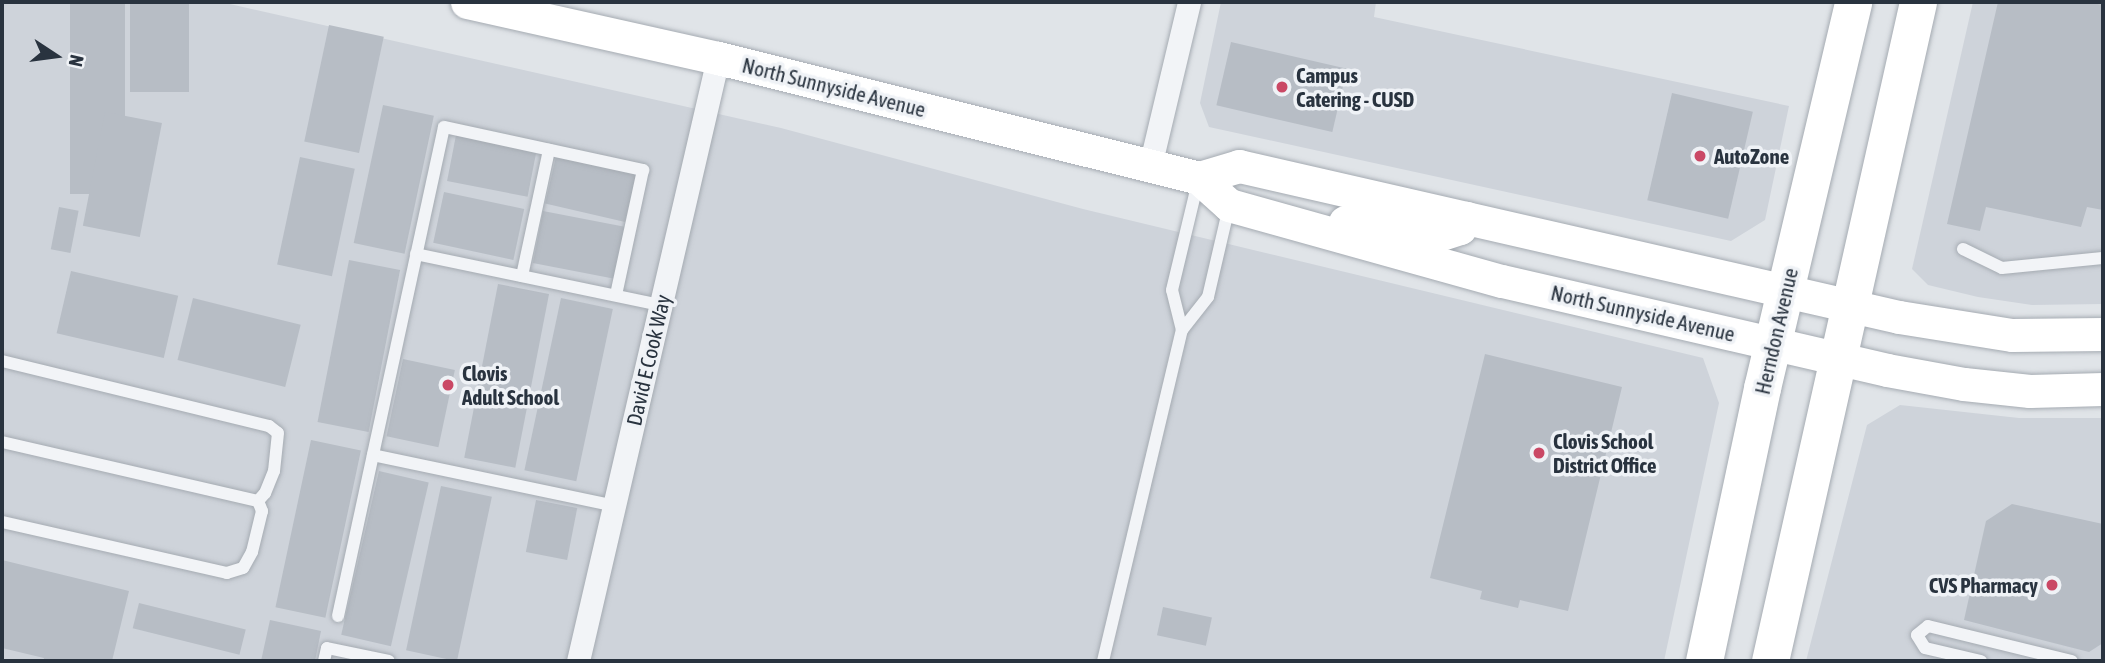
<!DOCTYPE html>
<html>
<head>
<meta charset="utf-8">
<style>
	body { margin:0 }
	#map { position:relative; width:2105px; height:663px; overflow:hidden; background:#e0e4e8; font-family:"Asap Condensed",sans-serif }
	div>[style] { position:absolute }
	.built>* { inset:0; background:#ced3da }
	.building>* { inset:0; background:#b7bdc5; transform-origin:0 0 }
	.path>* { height:4.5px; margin-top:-2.25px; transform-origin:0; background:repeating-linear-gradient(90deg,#bec2c7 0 5px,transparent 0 10px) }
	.roads { filter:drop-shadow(0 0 2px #a5abb2) drop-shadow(0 0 2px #a5abb2) }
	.lane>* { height:12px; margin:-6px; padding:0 6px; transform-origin:6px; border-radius:6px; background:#f2f4f7 }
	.street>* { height:23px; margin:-11.5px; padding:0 11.5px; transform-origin:11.5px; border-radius:11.5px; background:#f2f4f7 }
	.secondary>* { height:33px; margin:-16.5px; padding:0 16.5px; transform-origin:16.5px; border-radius:16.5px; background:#fff }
	.primary>* { height:37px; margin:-18.5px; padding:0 18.5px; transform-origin:18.5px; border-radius:18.5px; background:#fff }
	.dots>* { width:19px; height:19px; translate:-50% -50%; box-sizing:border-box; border:4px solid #eff2f6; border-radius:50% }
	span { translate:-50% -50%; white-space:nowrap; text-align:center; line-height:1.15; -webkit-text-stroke:7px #eff2f6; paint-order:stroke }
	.poi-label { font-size:21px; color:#29333f; font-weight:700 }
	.left { translate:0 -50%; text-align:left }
	.right { translate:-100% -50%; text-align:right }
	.street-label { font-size:21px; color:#29333f }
	.frame { position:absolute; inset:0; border:4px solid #29333f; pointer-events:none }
	.north { position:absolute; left:21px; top:21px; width:70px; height:70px; -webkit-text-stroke:5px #eff2f6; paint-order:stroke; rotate:103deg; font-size:19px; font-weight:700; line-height:28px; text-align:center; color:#29333f }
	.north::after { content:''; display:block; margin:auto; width:24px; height:32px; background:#29333f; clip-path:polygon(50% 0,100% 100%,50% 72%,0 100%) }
</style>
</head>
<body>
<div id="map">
	<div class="built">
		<div style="clip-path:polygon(2px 2px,221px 2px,781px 128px,1083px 209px,1703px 358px,1719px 403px,1664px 661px,2px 661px)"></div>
		<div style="clip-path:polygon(1221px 2px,1376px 2px,1374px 17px,1789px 106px,1765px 220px,1731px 241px,1209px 127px,1200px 103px)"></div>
		<div style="clip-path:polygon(1973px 2px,2103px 2px,2103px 304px,2032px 305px,1978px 297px,1928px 285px,1912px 269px)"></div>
		<div style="clip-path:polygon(1900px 405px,2019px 418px,2103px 418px,2103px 661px,1806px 661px,1867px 425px)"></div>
	</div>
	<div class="building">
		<div style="left:70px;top:2px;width:55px;height:192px"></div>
		<div style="left:130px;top:2px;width:59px;height:90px"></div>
		<div style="clip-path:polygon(1998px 2px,2102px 3px,2103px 210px,2087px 207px,2081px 227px,1986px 207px,1980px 231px,1947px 224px)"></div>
		<div style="left:329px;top:25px;width:56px;height:119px;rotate:12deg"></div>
		<div style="left:1231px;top:42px;width:119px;height:65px;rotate:13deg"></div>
		<div style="left:1672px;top:93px;width:83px;height:110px;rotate:13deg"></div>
		<div style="left:383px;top:105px;width:52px;height:141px;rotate:12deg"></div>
		<div style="left:105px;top:112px;width:58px;height:116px;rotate:11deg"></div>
		<div style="left:457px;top:130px;width:82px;height:52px;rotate:11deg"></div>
		<div style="left:558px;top:148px;width:82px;height:57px;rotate:13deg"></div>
		<div style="left:300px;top:157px;width:56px;height:110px;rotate:12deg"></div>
		<div style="left:444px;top:192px;width:82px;height:52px;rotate:12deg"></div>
		<div style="left:59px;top:207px;width:20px;height:43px;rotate:11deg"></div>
		<div style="left:543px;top:211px;width:83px;height:53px;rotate:11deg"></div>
		<div style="left:349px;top:260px;width:52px;height:165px;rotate:11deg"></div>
		<div style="left:71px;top:271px;width:110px;height:64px;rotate:13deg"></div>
		<div style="left:498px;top:284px;width:52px;height:177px;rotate:11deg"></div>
		<div style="left:193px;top:298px;width:111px;height:64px;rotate:14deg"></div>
		<div style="left:561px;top:298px;width:53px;height:176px;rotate:12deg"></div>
		<div style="clip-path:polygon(1485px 354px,1622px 387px,1568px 611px,1520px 600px,1518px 608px,1480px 599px,1482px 591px,1430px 578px)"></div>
		<div style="left:403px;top:359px;width:53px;height:79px;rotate:12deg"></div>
		<div style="left:311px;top:440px;width:51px;height:171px;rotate:12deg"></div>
		<div style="left:379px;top:471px;width:51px;height:168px;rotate:13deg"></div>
		<div style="left:441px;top:486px;width:52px;height:168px;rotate:12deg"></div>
		<div style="left:536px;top:500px;width:42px;height:53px;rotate:11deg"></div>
		<div style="clip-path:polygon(2012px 504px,2103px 524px,2103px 643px,2089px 652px,1964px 620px,1986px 521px)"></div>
		<div style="clip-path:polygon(2px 560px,129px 591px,112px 661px,43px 661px,44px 658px,2px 648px)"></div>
		<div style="left:139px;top:603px;width:110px;height:26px;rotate:14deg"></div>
		<div style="left:1163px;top:607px;width:50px;height:29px;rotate:12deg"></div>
		<div style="clip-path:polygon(270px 620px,321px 631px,315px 661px,261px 661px)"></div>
	</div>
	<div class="path">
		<div style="left:2099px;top:2px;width:4px;rotate:14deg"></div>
	</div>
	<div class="roads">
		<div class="lane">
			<div style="left:1963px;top:249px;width:43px;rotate:26deg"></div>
			<div style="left:2002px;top:268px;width:101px;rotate:-5.7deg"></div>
			<div style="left:416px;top:254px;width:250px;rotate:11.8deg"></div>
			<div style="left:522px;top:276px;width:129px;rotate:-77.9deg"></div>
			<div style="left:1182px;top:330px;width:41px;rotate:-104deg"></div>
			<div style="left:1172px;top:290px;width:111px;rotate:-76.5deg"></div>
			<div style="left:2px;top:361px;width:275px;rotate:13.7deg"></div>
			<div style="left:269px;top:426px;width:11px;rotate:38deg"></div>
			<div style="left:278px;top:433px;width:38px;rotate:96deg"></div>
			<div style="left:274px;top:471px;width:24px;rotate:112deg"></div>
			<div style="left:265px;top:493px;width:11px;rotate:131deg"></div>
			<div style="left:2px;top:442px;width:263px;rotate:13deg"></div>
			<div style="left:258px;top:501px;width:11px;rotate:68deg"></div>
			<div style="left:262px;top:511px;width:42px;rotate:103.7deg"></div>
			<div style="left:252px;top:552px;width:18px;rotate:119deg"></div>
			<div style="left:243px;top:568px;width:17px;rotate:163deg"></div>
			<div style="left:227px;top:573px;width:231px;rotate:-167.2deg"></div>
			<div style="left:373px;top:455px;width:246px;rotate:11.9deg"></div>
			<div style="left:338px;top:616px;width:500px;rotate:-77.77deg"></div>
			<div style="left:444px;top:127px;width:204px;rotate:12.2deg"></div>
			<div style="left:643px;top:170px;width:128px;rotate:102.2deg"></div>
			<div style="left:324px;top:661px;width:13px;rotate:-77deg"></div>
			<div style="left:327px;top:648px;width:63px;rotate:11.8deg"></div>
			<div style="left:1103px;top:661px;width:340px;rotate:-76.6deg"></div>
			<div style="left:1182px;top:330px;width:42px;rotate:-51.8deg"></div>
			<div style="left:1208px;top:297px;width:92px;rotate:-76.9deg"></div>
			<div style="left:1981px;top:661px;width:57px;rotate:-166.9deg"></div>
			<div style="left:1925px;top:648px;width:15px;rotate:-122deg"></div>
			<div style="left:1917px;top:635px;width:14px;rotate:-39deg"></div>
			<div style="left:1928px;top:626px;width:148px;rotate:13.7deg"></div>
		</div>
		<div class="street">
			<div style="left:1150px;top:166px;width:169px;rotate:-76.6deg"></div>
			<div style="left:578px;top:661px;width:619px;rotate:-76.93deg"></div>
		</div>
		<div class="secondary">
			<div style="left:467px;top:2px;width:257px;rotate:12.6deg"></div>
			<div style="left:718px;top:58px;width:496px;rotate:14deg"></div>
			<div style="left:1199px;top:178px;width:40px;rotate:42deg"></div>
			<div style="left:1229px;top:205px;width:283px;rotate:15.6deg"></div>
			<div style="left:1502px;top:281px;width:395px;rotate:13deg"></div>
			<div style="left:1887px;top:370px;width:78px;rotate:10.3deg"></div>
			<div style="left:1964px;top:384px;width:66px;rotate:6.1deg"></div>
			<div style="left:2030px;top:391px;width:73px;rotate:-1.6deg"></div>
			<div style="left:1199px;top:178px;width:42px;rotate:-16.7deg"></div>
			<div style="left:1239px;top:166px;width:677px;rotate:12.89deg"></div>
			<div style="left:1899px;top:317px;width:114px;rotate:9.1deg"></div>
			<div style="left:2012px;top:335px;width:91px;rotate:-0.6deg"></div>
			<div style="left:1345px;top:222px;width:26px;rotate:-7deg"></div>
			<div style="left:1371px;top:219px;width:66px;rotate:14.9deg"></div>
			<div style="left:1435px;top:236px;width:26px;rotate:-18deg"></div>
			<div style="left:1460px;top:228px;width:12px;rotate:-59deg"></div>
		</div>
		<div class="primary">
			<div style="left:1704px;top:661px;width:279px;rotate:-78deg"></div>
			<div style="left:1762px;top:388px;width:397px;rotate:-76.7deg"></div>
			<div style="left:1770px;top:661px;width:675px;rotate:-77.34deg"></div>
		</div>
	</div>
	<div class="dots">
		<div style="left:1282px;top:87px;background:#ca4865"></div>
		<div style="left:1700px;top:156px;background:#ca4865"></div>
		<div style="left:448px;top:385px;background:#ca4865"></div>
		<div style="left:1539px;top:453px;background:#ca4865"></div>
		<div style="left:2052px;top:585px;background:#ca4865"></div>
	</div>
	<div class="poi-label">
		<span class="left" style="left:1296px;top:87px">Campus<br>Catering - CUSD</span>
		<span class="left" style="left:1714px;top:156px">AutoZone</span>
		<span class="left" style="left:462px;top:385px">Clovis<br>Adult School</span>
		<span class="left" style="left:1553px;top:453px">Clovis School<br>District Office</span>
		<span class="right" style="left:2038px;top:585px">CVS Pharmacy</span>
	</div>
	<div class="street-label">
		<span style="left:834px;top:87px;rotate:14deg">North Sunnyside Avenue</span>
		<span style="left:1643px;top:313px;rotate:13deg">North Sunnyside Avenue</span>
		<span style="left:1776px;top:331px;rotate:-77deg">Herndon Avenue</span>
		<span style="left:648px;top:360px;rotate:-77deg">David E Cook Way</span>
	</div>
	<div class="frame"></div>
	<div class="north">N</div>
</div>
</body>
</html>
